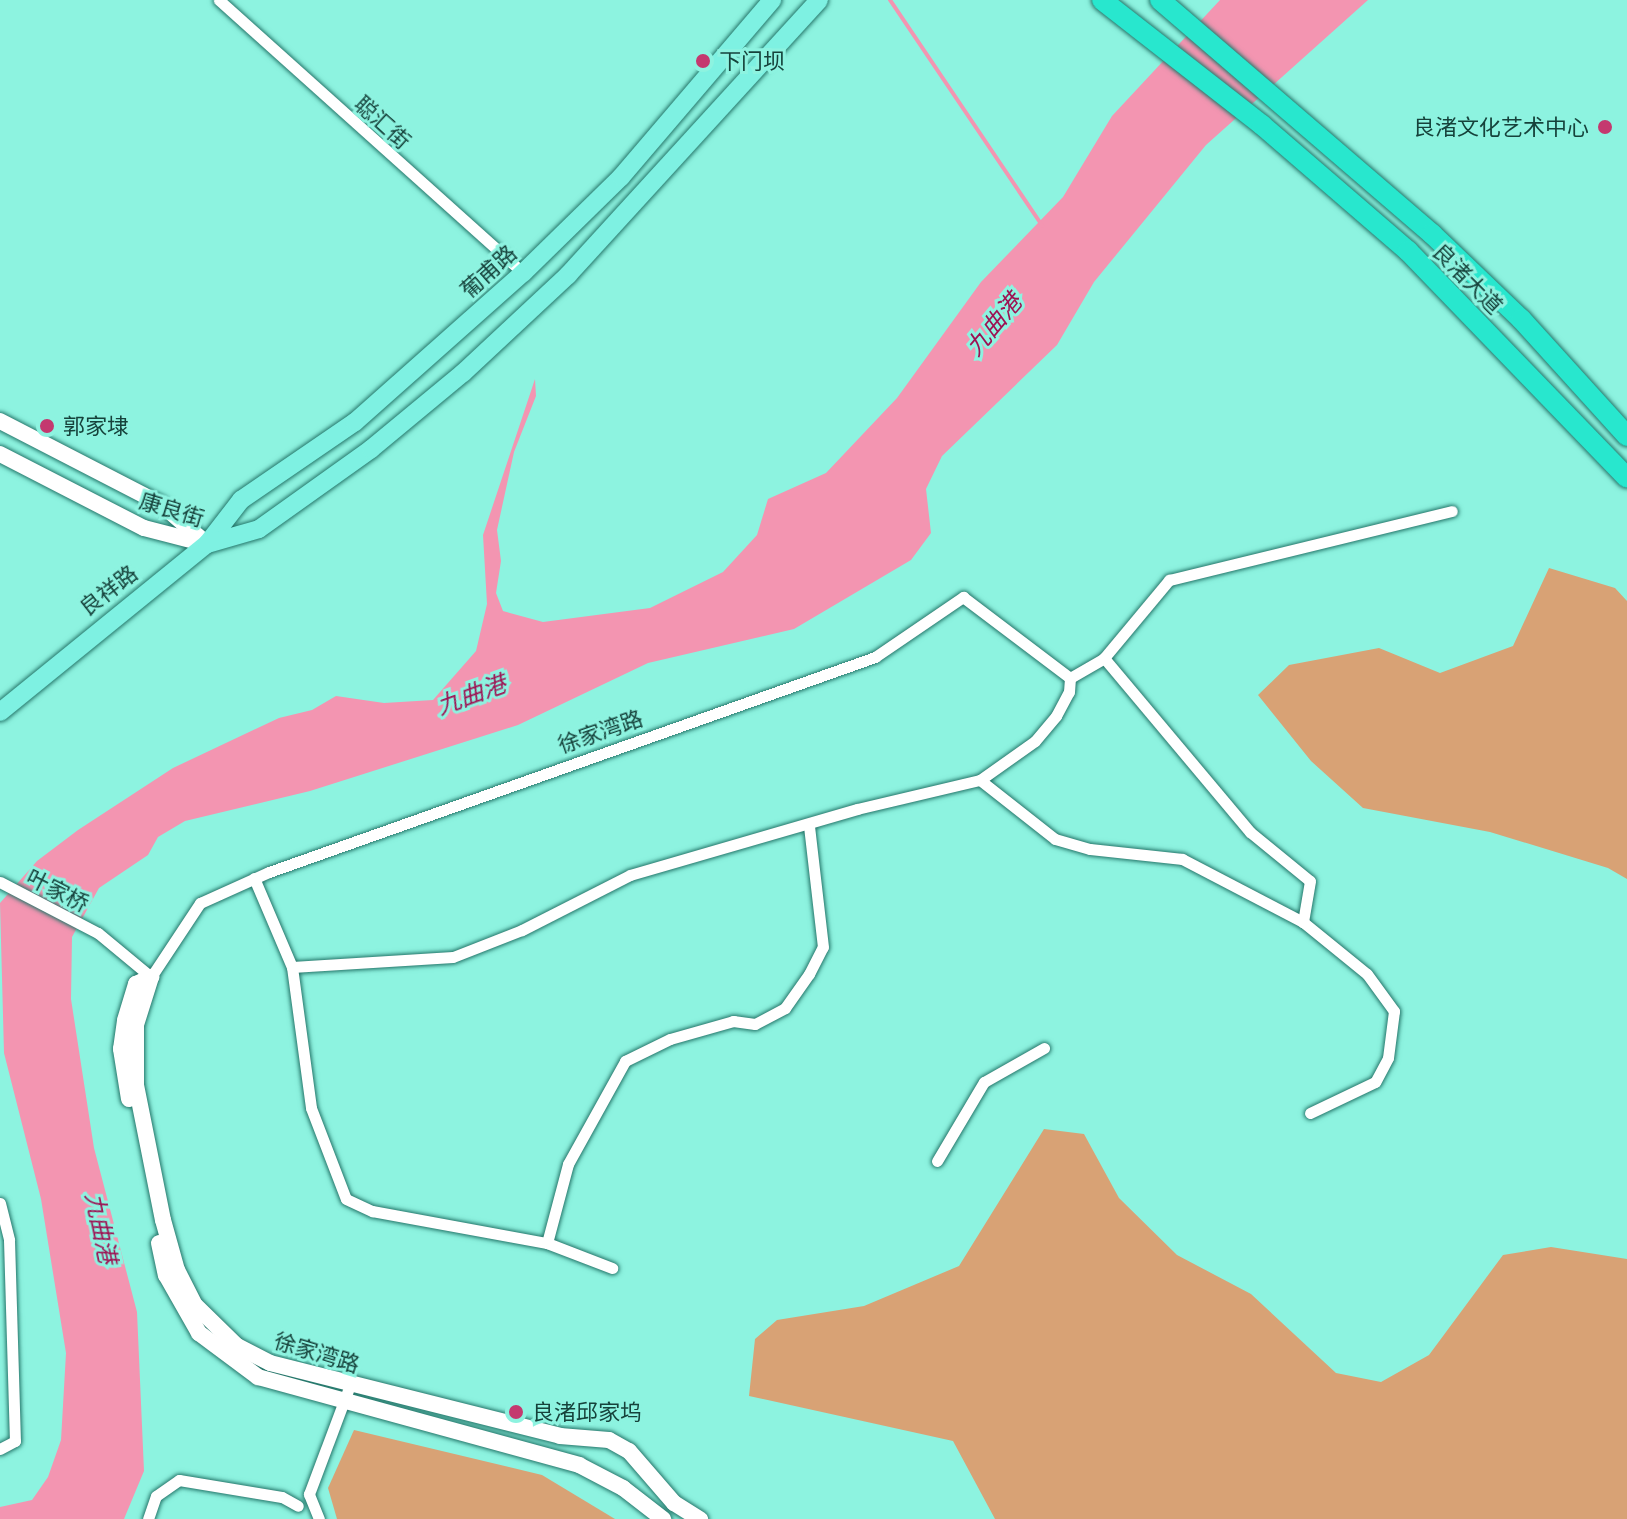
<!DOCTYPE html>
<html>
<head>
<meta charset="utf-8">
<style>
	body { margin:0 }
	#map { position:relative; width:1627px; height:1519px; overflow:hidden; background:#8df3e0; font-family:Lato,"Noto Sans SC",sans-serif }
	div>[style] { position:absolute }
	.green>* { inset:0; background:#d8a275 }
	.water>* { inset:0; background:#f395b1 }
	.stream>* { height:4px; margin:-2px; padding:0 2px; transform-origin:2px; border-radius:2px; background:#f395b1 }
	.roads { filter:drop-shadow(0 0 2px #25766a) drop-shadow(0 0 2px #25766a) }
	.street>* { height:11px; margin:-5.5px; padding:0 5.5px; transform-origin:5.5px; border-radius:5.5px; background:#fff }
	.secondary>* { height:16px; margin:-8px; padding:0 8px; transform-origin:8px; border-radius:8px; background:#fff }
	.primary>* { height:18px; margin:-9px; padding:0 9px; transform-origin:9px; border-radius:9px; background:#7ef1e2 }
	.highway>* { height:20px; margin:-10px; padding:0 10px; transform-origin:10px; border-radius:10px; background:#28e7ce }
	.dots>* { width:22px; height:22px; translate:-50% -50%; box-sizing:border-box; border:4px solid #8df3e0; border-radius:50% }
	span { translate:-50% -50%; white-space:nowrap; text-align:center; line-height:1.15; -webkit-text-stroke:6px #8df3e0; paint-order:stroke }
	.poi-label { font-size:22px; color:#16423b }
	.left { translate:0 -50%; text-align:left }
	.right { translate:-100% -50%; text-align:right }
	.street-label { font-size:22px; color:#16423b }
	.water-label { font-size:24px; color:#9e1152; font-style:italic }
</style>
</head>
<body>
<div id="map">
	<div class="green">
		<div style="clip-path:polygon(1549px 568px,1615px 588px,1627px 601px,1627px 879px,1608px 868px,1490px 832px,1363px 808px,1311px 761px,1258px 695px,1289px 665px,1379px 648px,1440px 673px,1513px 646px)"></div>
		<div style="clip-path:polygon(1044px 1129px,1084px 1134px,1119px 1198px,1177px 1255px,1251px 1294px,1336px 1373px,1381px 1382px,1429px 1355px,1503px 1255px,1551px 1247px,1627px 1259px,1627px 1519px,995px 1519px,953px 1441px,749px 1396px,755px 1339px,777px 1320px,864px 1306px,959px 1266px)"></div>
		<div style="clip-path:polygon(354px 1430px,542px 1475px,615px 1519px,337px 1519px,328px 1488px)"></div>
	</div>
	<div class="water">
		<div style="clip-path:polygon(1220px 0,1368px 0,1206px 145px,1094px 282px,1057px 345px,942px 456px,926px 489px,931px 533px,911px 560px,794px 629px,648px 663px,518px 725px,310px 791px,185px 821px,158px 837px,148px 855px,99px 888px,72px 937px,71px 999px,94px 1148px,137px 1312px,144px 1471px,124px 1519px,0 1519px,0 1507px,32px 1500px,48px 1477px,61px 1440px,66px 1353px,41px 1199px,4px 1053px,0 903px,37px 861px,78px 830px,173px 768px,279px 718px,312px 710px,336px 696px,384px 703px,433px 700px,476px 651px,487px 604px,483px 535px,535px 379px,536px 396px,514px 452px,497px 530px,501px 561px,496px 593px,503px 611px,543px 622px,650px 608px,723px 572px,757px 535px,768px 499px,826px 473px,897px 398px,981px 282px,1063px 197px,1112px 116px)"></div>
	</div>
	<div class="stream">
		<div style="left:890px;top:0;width:272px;rotate:56deg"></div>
	</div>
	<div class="roads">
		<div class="street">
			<div style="left:219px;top:0;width:409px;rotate:41.9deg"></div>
			<div style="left:1104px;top:658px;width:227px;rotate:50deg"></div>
			<div style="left:1250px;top:832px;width:77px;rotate:39.2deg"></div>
			<div style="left:1310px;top:881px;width:42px;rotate:99.7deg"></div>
			<div style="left:980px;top:780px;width:95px;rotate:38.2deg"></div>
			<div style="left:1055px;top:839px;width:36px;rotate:16deg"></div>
			<div style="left:1090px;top:849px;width:93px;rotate:6.2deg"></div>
			<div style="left:1182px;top:859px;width:136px;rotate:27.5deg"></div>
			<div style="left:1303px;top:922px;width:82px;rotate:39.1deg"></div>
			<div style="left:1367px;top:974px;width:46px;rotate:53.9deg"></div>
			<div style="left:1394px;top:1011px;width:47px;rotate:97.3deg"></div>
			<div style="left:1388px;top:1058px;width:27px;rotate:118deg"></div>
			<div style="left:1375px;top:1082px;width:72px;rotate:154.5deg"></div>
			<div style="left:254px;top:878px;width:97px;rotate:66.9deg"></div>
			<div style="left:292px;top:967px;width:142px;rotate:82.3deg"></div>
			<div style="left:311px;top:1108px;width:97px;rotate:69deg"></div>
			<div style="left:346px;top:1199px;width:29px;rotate:25deg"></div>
			<div style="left:372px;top:1211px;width:178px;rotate:10.4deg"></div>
			<div style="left:547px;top:1243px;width:70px;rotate:21deg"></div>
			<div style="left:0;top:882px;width:110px;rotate:27.5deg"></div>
			<div style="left:98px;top:933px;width:69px;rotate:39.7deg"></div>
			<div style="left:151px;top:977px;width:89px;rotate:-56.5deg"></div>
			<div style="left:200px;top:903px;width:76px;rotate:-24.2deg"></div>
			<div style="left:269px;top:872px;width:643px;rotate:-19.53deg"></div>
			<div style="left:875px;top:657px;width:107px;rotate:-34.3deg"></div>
			<div style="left:963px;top:597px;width:134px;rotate:37.1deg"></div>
			<div style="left:292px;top:967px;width:161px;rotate:-3.6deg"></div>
			<div style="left:453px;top:957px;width:74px;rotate:-21.4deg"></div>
			<div style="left:522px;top:930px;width:121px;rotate:-27deg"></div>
			<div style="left:630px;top:875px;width:236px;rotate:-16.2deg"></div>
			<div style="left:857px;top:809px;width:126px;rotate:-13.3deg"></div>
			<div style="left:980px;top:780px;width:67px;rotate:-35.3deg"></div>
			<div style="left:1035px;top:741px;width:33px;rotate:-50deg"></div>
			<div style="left:1056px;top:716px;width:27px;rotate:-62deg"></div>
			<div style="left:1069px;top:692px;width:14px;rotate:-86deg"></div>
			<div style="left:1070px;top:678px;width:39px;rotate:-30deg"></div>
			<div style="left:1104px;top:658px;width:102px;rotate:-50.2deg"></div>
			<div style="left:1169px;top:580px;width:291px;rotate:-13.7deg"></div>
			<div style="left:937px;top:1161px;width:92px;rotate:-59.3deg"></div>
			<div style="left:984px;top:1082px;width:69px;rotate:-29.5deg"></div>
			<div style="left:0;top:1203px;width:38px;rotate:76deg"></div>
			<div style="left:9px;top:1240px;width:201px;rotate:88.3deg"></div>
			<div style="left:15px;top:1441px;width:17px;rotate:152deg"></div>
			<div style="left:547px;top:1243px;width:82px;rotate:-75.1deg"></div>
			<div style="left:568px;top:1164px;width:118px;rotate:-61deg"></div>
			<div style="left:625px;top:1061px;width:50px;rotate:-26.1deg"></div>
			<div style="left:670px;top:1039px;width:66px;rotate:-15.9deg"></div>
			<div style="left:733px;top:1021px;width:22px;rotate:8deg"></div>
			<div style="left:755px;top:1024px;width:34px;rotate:-28deg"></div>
			<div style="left:785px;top:1008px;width:42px;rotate:-54.8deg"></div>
			<div style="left:809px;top:974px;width:30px;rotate:-63deg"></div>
			<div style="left:823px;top:947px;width:122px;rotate:-96.6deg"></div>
			<div style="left:148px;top:1519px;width:24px;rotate:-71deg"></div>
			<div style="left:156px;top:1496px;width:28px;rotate:-35deg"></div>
			<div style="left:179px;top:1480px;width:104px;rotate:9.4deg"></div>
			<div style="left:282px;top:1497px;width:18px;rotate:29deg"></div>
			<div style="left:319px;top:1519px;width:27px;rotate:-112deg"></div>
			<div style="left:309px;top:1494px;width:116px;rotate:-69.4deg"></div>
		</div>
		<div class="secondary">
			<div style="left:0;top:421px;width:181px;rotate:27.3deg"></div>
			<div style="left:161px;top:504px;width:61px;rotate:41deg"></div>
			<div style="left:0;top:454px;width:162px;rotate:27.2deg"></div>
			<div style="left:144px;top:528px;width:60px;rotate:14.5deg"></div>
			<div style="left:151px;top:977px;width:50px;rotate:107.4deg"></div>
			<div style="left:136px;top:1025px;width:60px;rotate:90deg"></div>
			<div style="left:136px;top:1085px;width:138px;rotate:78.7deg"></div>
			<div style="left:163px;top:1220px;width:52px;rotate:74.4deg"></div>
			<div style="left:177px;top:1270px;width:38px;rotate:63deg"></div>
			<div style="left:194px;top:1304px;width:60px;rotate:44.3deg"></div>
			<div style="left:237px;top:1346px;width:37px;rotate:27deg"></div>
			<div style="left:270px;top:1363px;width:299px;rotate:14.1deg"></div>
			<div style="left:560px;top:1436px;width:49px;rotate:4.7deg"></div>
			<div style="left:609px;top:1440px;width:23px;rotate:29deg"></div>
			<div style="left:629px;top:1451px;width:69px;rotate:49.1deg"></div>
			<div style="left:674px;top:1503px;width:31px;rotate:32deg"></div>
			<div style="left:129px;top:1099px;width:51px;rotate:-99.1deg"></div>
			<div style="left:121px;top:1049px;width:29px;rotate:-82deg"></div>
			<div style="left:125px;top:1020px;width:38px;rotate:-73deg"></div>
			<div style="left:136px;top:984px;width:17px;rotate:-25deg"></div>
			<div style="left:159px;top:1243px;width:33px;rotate:78deg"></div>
			<div style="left:166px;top:1275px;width:67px;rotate:60.4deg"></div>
			<div style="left:199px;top:1333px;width:74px;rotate:36.7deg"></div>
			<div style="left:258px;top:1377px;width:333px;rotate:15.3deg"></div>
			<div style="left:579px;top:1465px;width:50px;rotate:27.6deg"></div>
			<div style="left:623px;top:1488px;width:51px;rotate:37.8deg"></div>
		</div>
		<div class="primary">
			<div style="left:207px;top:544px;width:56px;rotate:-52.3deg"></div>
			<div style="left:241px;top:500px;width:138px;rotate:-34.4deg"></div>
			<div style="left:355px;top:422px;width:225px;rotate:-41.6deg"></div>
			<div style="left:523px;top:273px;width:137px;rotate:-44.4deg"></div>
			<div style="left:621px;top:177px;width:233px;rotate:-49.5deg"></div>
			<div style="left:0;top:712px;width:267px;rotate:-39.1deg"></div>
			<div style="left:207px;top:544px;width:54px;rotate:-16.1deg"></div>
			<div style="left:259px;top:529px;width:138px;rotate:-35.5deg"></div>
			<div style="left:371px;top:449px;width:119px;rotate:-39.6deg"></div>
			<div style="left:463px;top:373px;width:144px;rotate:-43deg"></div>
			<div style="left:568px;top:275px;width:372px;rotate:-47.6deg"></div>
		</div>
		<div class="highway">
			<div style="left:1102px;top:0;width:203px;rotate:38deg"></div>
			<div style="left:1262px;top:125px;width:193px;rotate:40.8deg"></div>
			<div style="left:1408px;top:251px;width:315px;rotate:46deg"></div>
			<div style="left:1160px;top:0;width:359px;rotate:40.7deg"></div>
			<div style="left:1432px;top:234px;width:123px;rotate:43.7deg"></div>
			<div style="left:1521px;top:319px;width:158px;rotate:47.8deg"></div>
		</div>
	</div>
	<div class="dots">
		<div style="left:703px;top:61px;background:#c4396f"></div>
		<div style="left:1605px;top:127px;background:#c4396f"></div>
		<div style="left:47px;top:426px;background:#c4396f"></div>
		<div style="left:516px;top:1412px;background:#c4396f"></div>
	</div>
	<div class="poi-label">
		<span class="left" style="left:719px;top:61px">下门坝</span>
		<span class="right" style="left:1589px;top:127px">良渚文化艺术中心</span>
		<span class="left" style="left:63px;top:426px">郭家埭</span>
		<span class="left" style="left:532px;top:1412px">良渚邱家坞</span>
	</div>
	<div class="street-label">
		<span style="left:383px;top:122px;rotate:42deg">聪汇街</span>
		<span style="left:488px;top:271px;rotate:-42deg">葡甫路</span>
		<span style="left:1468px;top:278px;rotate:45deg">良渚大道</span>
		<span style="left:172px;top:509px;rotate:17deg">康良街</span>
		<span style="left:108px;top:590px;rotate:-38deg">良祥路</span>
		<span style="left:600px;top:731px;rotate:-19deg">徐家湾路</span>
		<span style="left:58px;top:890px;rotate:27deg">叶家桥</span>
		<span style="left:317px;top:1352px;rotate:17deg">徐家湾路</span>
	</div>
	<div class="water-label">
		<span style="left:993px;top:324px;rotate:-50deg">九曲港</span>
		<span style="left:471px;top:694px;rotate:-20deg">九曲港</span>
		<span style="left:102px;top:1228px;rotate:78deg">九曲港</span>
	</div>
</div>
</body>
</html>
